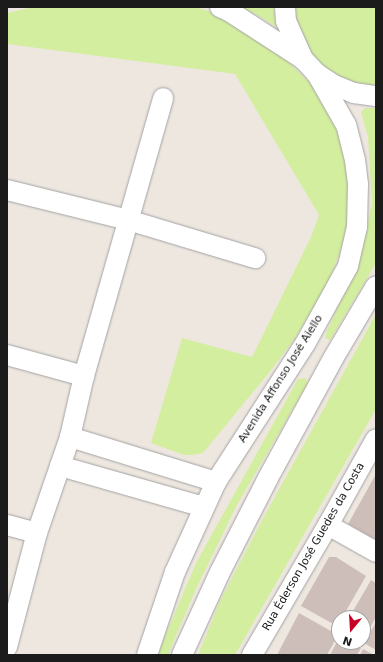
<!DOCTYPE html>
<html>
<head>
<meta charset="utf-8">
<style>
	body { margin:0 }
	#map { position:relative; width:383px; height:662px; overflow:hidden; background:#eee7e0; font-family:"DejaVu Sans",sans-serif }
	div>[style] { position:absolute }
	.grass>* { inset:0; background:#d4ee9f }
	.building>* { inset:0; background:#cebeb9 }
	.roads { filter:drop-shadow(0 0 1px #a2a2a2) drop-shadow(0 0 1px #a2a2a2) }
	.minor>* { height:20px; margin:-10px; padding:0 10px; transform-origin:10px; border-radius:10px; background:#fff }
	span { translate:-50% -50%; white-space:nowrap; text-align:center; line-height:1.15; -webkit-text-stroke:3px #fff; paint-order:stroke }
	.street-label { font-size:11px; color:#1b1b1b }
	.frame { position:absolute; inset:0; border:8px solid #1b1b1b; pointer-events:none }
	.north { position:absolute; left:331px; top:610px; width:40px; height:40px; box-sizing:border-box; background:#fff; border:1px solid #a4a4a4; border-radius:50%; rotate:198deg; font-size:11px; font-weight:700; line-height:16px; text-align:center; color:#1b1b1b }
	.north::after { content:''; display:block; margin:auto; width:14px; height:18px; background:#c70024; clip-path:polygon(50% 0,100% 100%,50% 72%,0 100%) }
</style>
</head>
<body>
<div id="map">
	<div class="grass">
		<div style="clip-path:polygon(33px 7px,196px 7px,208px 11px,233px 22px,274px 48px,311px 84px,336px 119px,348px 166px,348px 224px,339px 255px,327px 285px,293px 341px,268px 374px,203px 453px,193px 455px,184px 455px,151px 443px,182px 338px,252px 357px,311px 237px,319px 215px,235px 74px,7px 44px,7px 13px)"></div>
		<div style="clip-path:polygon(241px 7px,273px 7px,277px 27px,255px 14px)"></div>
		<div style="clip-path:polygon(294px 7px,376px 7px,376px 85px,359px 84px,335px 76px,315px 60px,301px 39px)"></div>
		<div style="clip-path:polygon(365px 108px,376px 108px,376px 263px,330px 340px,325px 338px,327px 331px,360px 258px,372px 203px,368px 137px,361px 112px)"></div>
		<div style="clip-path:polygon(376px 314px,376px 409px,235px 655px,198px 655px,220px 601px,262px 520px)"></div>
		<div style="clip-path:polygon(305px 378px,308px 383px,237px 505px,196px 589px,168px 655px,157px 655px,196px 563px,298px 379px)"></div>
	</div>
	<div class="building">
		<div style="clip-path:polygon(376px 474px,376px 540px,348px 524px)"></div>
		<div style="clip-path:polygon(329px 557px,336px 557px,366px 576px,342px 618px,339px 618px,337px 626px,301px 606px)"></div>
		<div style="clip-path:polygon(371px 580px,376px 583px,376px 617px,363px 640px,363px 618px,349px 618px)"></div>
		<div style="clip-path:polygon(299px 613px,338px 635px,327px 655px,277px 655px)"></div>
		<div style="clip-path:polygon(376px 622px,376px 650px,364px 643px)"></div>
		<div style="clip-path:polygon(339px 638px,339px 642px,351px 642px,361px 648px,357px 655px,330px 655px)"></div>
		<div style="clip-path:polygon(363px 649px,374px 655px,360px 655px)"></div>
	</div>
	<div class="roads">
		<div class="minor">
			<div style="left:220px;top:7px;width:10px;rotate:24deg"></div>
			<div style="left:229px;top:11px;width:88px;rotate:33deg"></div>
			<div style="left:285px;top:7px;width:14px;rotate:86deg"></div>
			<div style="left:286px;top:21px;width:42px;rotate:65.9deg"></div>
			<div style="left:303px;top:59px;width:21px;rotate:47deg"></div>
			<div style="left:317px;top:74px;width:20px;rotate:33deg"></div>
			<div style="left:334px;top:85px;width:22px;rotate:22deg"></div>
			<div style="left:354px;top:93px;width:22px;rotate:8deg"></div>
			<div style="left:7px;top:190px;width:125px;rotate:13.9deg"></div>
			<div style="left:128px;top:220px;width:133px;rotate:16.7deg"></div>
			<div style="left:7px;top:355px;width:80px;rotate:15.3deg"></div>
			<div style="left:70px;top:437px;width:153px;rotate:17.1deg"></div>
			<div style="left:60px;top:466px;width:150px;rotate:15.9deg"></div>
			<div style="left:7px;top:525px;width:31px;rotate:15deg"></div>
			<div style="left:328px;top:525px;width:55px;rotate:29.4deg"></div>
			<div style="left:7px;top:647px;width:118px;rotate:-75.3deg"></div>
			<div style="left:37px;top:533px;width:102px;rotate:-71deg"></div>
			<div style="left:70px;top:437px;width:63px;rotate:-77.1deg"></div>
			<div style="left:84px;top:376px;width:289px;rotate:-74.1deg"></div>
			<div style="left:147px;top:655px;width:88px;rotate:-71.4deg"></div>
			<div style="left:175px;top:572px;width:99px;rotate:-65.5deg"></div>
			<div style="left:216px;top:482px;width:164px;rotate:-57.2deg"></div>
			<div style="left:305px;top:344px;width:89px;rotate:-61.1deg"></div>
			<div style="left:348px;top:266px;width:40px;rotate:-77deg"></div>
			<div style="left:357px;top:227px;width:43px;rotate:-88.7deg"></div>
			<div style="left:358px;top:184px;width:24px;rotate:-97deg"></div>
			<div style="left:355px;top:160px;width:36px;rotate:-104deg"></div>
			<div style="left:346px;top:125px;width:59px;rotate:-119.6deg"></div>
			<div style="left:182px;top:655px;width:91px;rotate:-65.4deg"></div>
			<div style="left:220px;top:572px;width:106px;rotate:-62.9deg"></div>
			<div style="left:268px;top:478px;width:138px;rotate:-61.4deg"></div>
			<div style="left:334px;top:357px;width:82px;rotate:-59.4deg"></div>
			<div style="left:252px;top:655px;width:151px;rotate:-59.7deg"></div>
			<div style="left:328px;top:525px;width:98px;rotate:-60.8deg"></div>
		</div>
	</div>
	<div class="street-label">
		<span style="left:281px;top:379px;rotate:-58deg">Avenida Affonso José Aiello</span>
		<span style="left:314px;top:547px;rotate:-60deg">Rua Éderson José Guedes da Costa</span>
	</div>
	<div class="frame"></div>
	<div class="north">N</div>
</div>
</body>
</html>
